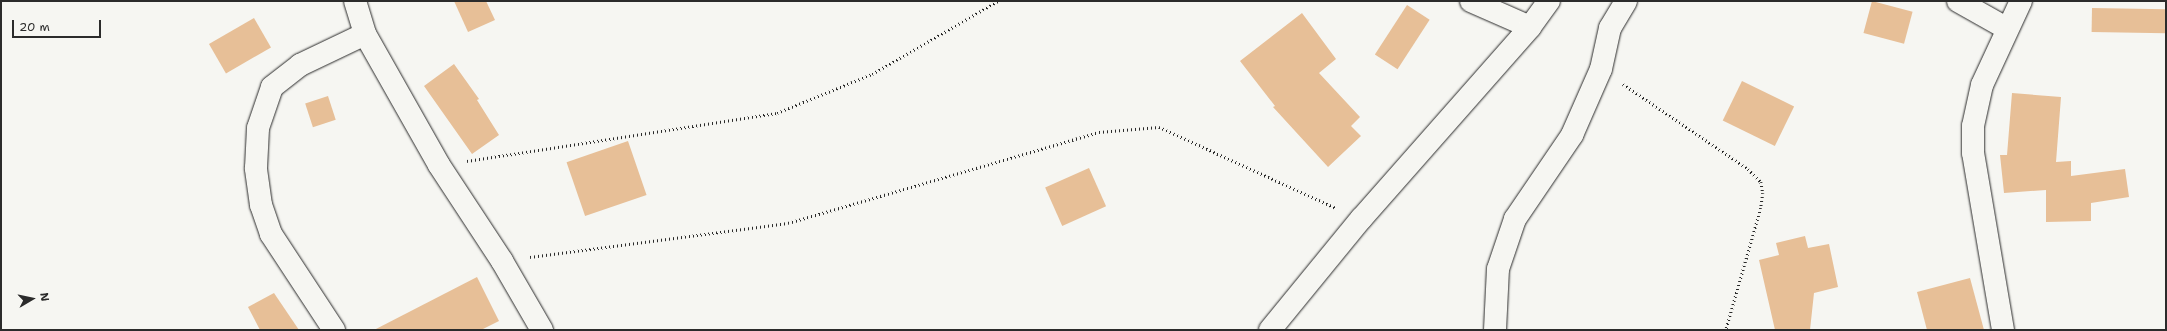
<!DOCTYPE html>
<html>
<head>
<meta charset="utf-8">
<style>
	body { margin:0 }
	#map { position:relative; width:2167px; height:331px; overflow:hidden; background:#f6f6f2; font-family:"Shantell Sans",sans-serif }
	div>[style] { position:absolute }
	.building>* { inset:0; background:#e7bf97; transform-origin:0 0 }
	.path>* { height:2.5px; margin-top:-1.25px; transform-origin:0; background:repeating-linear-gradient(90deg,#2b2b2b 0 1px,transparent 0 4px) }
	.roads { filter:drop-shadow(0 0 1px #2b2b2b) drop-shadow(0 0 1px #2b2b2b) }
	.minor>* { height:22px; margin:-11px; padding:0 11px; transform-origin:11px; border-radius:11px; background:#f6f6f2 }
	span { translate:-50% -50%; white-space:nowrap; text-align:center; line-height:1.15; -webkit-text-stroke:3.5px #f6f6f2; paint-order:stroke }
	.frame { position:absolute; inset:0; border:2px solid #2b2b2b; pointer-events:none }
	.north { position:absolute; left:12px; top:279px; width:40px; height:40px; -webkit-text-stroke:3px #f6f6f2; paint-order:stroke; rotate:81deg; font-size:11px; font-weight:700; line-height:16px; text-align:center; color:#2b2b2b }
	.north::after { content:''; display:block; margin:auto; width:14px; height:18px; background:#2b2b2b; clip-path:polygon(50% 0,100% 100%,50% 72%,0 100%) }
	.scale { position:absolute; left:12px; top:20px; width:89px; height:18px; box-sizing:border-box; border:2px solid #2b2b2b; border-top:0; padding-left:5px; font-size:12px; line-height:14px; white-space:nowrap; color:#2b2b2b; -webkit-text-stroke:3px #f6f6f2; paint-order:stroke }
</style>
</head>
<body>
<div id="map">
	<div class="building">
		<div style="clip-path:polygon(454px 1px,486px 1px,495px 20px,468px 32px)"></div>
		<div style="left:1872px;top:1px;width:42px;height:33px;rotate:15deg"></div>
		<div style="left:1407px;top:5px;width:27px;height:59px;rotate:33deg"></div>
		<div style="left:2092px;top:8px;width:74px;height:24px;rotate:1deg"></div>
		<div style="clip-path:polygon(1302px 13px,1336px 59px,1319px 73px,1360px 117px,1351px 126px,1361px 136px,1328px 167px,1273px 107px,1275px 106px,1240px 61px)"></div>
		<div style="left:254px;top:18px;width:34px;height:52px;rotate:60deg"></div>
		<div style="clip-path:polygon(454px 64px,479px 99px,477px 100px,499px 135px,472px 154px,424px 86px)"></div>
		<div style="left:1742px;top:81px;width:58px;height:44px;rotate:26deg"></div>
		<div style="clip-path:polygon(2012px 93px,2061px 97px,2056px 162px,2071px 161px,2071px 176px,2125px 169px,2129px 197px,2091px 203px,2091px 221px,2046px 222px,2046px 190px,2004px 193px,2000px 155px,2007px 155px)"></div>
		<div style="left:328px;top:96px;width:25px;height:24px;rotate:72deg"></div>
		<div style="left:628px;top:141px;width:57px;height:65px;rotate:71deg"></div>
		<div style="left:1089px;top:168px;width:42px;height:48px;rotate:66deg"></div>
		<div style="clip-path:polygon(1805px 236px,1808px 248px,1829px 244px,1838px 287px,1814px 293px,1810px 330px,1775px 330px,1759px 260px,1779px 255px,1776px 243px)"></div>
		<div style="clip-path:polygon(477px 277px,499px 321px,481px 330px,374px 330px)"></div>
		<div style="clip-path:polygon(1970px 278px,1984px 330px,1927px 330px,1917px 292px)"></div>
		<div style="clip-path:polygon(274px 293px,299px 330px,260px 330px,248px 307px)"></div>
	</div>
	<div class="path">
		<div style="left:1623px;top:84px;width:151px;rotate:34.2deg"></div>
		<div style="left:1748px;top:169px;width:18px;rotate:45deg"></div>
		<div style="left:1761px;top:182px;width:11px;rotate:80deg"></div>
		<div style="left:1763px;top:193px;width:15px;rotate:98deg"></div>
		<div style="left:1761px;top:208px;width:127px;rotate:106deg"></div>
		<div style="left:467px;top:161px;width:314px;rotate:-8.8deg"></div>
		<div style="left:777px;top:113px;width:103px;rotate:-22.3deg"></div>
		<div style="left:872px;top:74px;width:146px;rotate:-30.1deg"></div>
		<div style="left:530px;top:257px;width:260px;rotate:-7.5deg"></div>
		<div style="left:788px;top:223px;width:324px;rotate:-16.3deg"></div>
		<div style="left:1099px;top:132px;width:60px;rotate:-4.8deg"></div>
		<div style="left:1159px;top:127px;width:195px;rotate:24.6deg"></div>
	</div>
	<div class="roads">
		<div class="minor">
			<div style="left:355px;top:1px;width:34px;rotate:73deg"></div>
			<div style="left:365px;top:34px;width:150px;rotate:60.5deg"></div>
			<div style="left:439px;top:165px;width:115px;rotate:56.7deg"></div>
			<div style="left:502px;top:261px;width:80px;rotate:59.9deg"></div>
			<div style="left:1471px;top:1px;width:64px;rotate:23.8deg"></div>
			<div style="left:1958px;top:1px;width:55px;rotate:29.4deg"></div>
			<div style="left:334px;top:330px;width:115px;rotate:-123.3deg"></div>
			<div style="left:271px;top:234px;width:31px;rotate:-109deg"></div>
			<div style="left:261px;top:205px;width:37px;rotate:-98deg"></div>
			<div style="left:256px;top:168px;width:40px;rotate:-87.1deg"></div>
			<div style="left:258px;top:128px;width:43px;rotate:-71.1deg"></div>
			<div style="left:272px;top:87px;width:36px;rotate:-38deg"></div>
			<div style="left:300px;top:65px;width:72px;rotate:-25.5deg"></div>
			<div style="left:1270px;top:330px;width:144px;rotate:-50.7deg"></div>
			<div style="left:1361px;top:219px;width:256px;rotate:-48.6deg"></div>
			<div style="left:1530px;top:27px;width:32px;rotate:-54deg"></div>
			<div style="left:1495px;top:330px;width:61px;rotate:-87.2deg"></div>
			<div style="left:1498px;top:269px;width:53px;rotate:-71.2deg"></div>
			<div style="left:1515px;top:219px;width:102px;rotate:-55.8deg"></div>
			<div style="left:1572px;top:135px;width:72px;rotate:-66.3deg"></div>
			<div style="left:1601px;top:69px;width:42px;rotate:-77.6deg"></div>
			<div style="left:1610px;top:28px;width:31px;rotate:-59deg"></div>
			<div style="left:2003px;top:330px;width:180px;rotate:-99.6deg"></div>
			<div style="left:1973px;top:153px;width:27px;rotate:-90deg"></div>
			<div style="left:1973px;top:126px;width:42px;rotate:-77.6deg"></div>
			<div style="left:1982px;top:85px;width:93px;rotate:-65.1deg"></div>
		</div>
	</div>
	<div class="frame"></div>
	<div class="north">N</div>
	<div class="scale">20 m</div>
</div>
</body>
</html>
